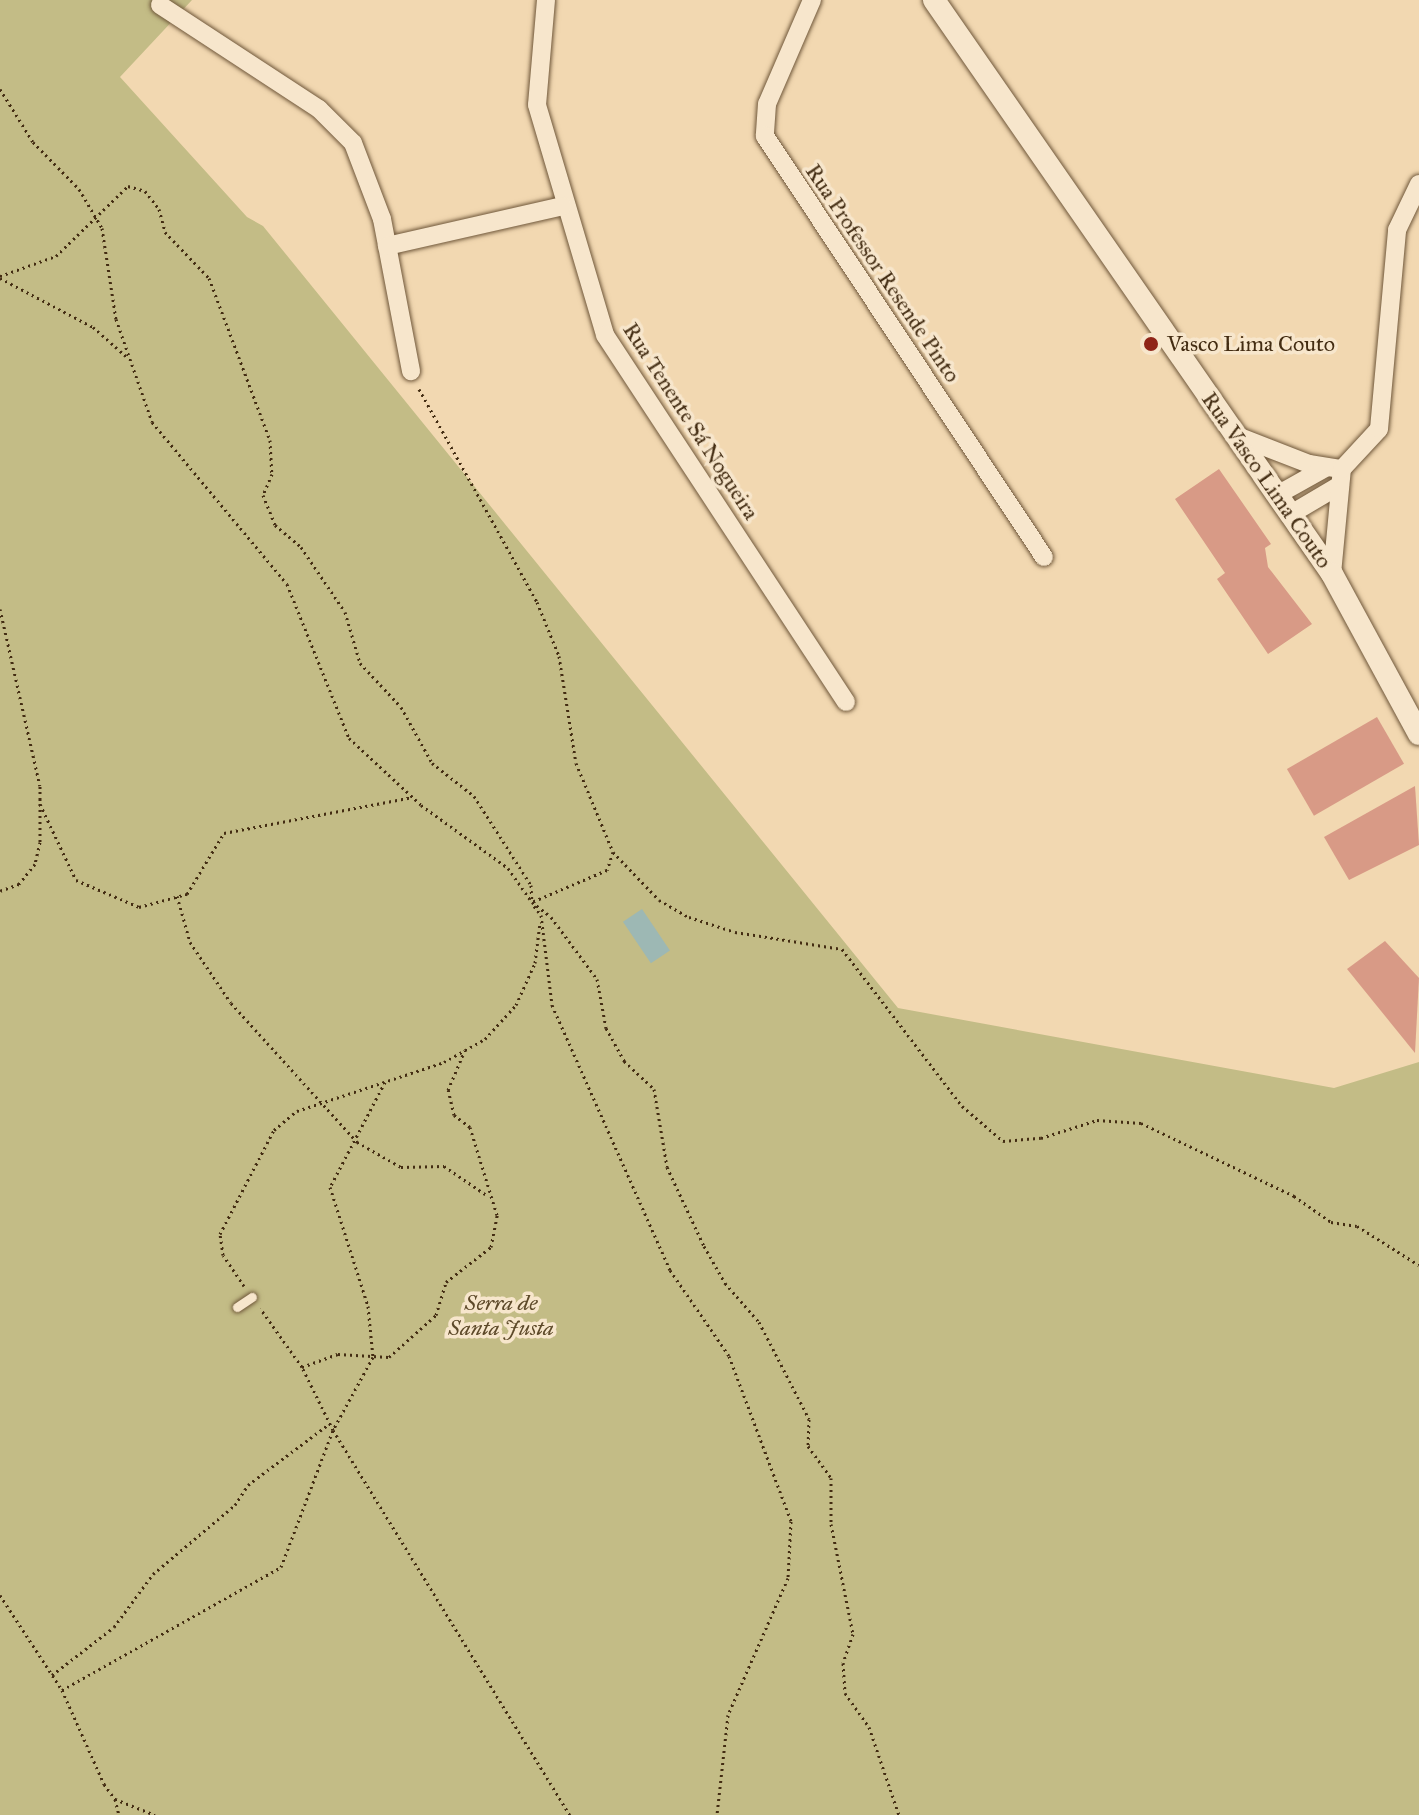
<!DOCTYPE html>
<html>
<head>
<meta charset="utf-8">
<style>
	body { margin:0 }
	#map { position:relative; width:1419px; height:1815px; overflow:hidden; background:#f2d8b1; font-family:"IM FELL Great Primer",serif }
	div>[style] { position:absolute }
	.green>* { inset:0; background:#c3bc86 }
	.water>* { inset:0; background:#9db8b4; transform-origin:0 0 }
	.building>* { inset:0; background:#d89a86; transform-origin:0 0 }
	.path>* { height:3px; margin-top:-1.5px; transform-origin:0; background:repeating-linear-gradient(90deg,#432c12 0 2px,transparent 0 6px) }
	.roads { filter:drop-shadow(0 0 2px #6f573a) drop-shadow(0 0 2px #6f573a) }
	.service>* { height:9px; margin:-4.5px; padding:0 4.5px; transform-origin:4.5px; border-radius:4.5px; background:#f7e6cc }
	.minor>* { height:18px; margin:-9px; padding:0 9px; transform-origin:9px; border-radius:9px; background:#f7e6cc }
	.tertiary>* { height:22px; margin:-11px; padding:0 11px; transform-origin:11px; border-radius:11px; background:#f7e6cc }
	.dots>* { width:22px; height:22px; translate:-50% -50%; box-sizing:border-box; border:4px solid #f7e6cc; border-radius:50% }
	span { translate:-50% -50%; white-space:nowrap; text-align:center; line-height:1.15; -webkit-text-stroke:7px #f7e6cc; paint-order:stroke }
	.street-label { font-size:22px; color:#432c12 }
	.poi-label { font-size:22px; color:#432c12 }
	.left { translate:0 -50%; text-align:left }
	.park-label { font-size:22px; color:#5d4929; font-style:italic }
</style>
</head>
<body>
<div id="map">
	<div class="green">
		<div style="clip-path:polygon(0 0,192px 0,120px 77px,247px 217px,263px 226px,898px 1008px,1334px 1088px,1419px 1062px,1419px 1815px,0 1815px)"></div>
	</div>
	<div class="water">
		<div style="left:642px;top:909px;width:50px;height:23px;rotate:56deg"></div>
	</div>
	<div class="building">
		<div style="clip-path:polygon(1219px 469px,1271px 544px,1265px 548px,1268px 567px,1312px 624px,1268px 654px,1217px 579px,1225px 573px,1175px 499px)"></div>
		<div style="left:1377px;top:717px;width:54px;height:104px;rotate:60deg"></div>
		<div style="clip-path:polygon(1415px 786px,1419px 845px,1349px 880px,1324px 837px)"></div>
		<div style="clip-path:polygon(1385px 941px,1419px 978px,1415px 1053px,1347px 969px)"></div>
	</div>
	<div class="path">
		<div style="left:0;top:89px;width:62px;rotate:58.1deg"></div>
		<div style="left:33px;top:142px;width:66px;rotate:45.6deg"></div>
		<div style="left:79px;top:189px;width:45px;rotate:59.5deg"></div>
		<div style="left:102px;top:228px;width:92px;rotate:81.3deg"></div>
		<div style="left:116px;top:319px;width:109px;rotate:70.7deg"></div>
		<div style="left:152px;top:422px;width:211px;rotate:50.2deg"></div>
		<div style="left:287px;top:584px;width:166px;rotate:68.1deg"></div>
		<div style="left:349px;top:738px;width:98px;rotate:42.9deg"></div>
		<div style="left:421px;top:805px;width:107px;rotate:35.9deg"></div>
		<div style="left:508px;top:868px;width:38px;rotate:55deg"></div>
		<div style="left:0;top:276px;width:59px;rotate:-19.7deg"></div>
		<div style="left:56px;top:256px;width:100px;rotate:-44.2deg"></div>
		<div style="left:128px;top:186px;width:18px;rotate:16deg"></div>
		<div style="left:145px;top:191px;width:23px;rotate:52deg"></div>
		<div style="left:159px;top:209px;width:24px;rotate:75deg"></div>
		<div style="left:165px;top:232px;width:64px;rotate:46.3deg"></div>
		<div style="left:209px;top:278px;width:173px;rotate:69.4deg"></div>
		<div style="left:270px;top:440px;width:34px;rotate:87deg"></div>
		<div style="left:272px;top:474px;width:23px;rotate:113deg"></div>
		<div style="left:263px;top:495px;width:32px;rotate:68deg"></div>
		<div style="left:275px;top:525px;width:34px;rotate:40deg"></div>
		<div style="left:301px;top:547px;width:78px;rotate:55.9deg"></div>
		<div style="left:345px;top:612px;width:53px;rotate:73.6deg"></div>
		<div style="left:360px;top:663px;width:60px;rotate:47deg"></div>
		<div style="left:401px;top:707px;width:64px;rotate:61deg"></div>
		<div style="left:432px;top:763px;width:53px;rotate:38.2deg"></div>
		<div style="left:474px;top:796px;width:106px;rotate:57.4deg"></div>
		<div style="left:531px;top:885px;width:17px;rotate:87deg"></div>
		<div style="left:532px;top:902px;width:24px;rotate:38deg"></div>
		<div style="left:551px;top:917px;width:77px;rotate:53.4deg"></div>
		<div style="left:597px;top:979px;width:50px;rotate:79.6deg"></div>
		<div style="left:606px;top:1028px;width:38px;rotate:61deg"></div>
		<div style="left:624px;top:1061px;width:41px;rotate:43deg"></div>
		<div style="left:654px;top:1089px;width:79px;rotate:80.5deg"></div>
		<div style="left:667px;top:1167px;width:87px;rotate:64.9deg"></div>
		<div style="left:704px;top:1246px;width:43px;rotate:60.4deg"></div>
		<div style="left:725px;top:1283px;width:52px;rotate:48.9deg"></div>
		<div style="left:759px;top:1322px;width:109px;rotate:62.7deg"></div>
		<div style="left:809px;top:1419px;width:27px;rotate:92deg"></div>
		<div style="left:808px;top:1446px;width:39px;rotate:54deg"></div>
		<div style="left:831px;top:1478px;width:46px;rotate:90deg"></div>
		<div style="left:831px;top:1524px;width:112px;rotate:78.7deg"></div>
		<div style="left:853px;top:1634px;width:31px;rotate:109deg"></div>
		<div style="left:843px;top:1663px;width:30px;rotate:86deg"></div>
		<div style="left:845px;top:1693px;width:42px;rotate:54.8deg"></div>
		<div style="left:869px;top:1727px;width:93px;rotate:71.2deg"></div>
		<div style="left:0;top:278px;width:105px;rotate:27.8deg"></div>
		<div style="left:93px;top:327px;width:47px;rotate:41.5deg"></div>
		<div style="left:419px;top:389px;width:244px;rotate:61deg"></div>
		<div style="left:537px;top:602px;width:58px;rotate:67.8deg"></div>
		<div style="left:559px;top:656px;width:108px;rotate:81deg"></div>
		<div style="left:576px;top:763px;width:96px;rotate:67.4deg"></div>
		<div style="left:613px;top:852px;width:19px;rotate:108deg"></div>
		<div style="left:607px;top:870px;width:82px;rotate:156.9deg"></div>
		<div style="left:0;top:609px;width:181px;rotate:77.3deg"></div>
		<div style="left:40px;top:786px;width:56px;rotate:90deg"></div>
		<div style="left:40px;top:842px;width:23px;rotate:103deg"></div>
		<div style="left:35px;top:864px;width:26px;rotate:129deg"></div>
		<div style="left:19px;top:884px;width:20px;rotate:160deg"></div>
		<div style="left:40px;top:804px;width:84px;rotate:64.7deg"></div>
		<div style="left:76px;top:880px;width:69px;rotate:23.2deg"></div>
		<div style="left:139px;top:907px;width:50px;rotate:-15.2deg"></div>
		<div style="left:187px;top:894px;width:71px;rotate:-58.8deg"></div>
		<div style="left:224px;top:833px;width:191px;rotate:-10.8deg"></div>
		<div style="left:613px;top:852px;width:66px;rotate:46.2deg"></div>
		<div style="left:659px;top:900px;width:34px;rotate:30deg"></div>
		<div style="left:689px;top:917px;width:48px;rotate:18.1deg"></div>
		<div style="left:735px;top:932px;width:108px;rotate:9deg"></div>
		<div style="left:842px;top:949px;width:198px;rotate:52.6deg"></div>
		<div style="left:962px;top:1106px;width:54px;rotate:40.5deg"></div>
		<div style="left:1003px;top:1141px;width:38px;rotate:-5deg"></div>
		<div style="left:1041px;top:1138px;width:59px;rotate:-17.8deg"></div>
		<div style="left:1097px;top:1120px;width:44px;rotate:3.9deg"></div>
		<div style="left:1141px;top:1123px;width:170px;rotate:25.5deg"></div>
		<div style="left:1294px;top:1196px;width:45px;rotate:35.1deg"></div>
		<div style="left:1331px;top:1222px;width:26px;rotate:9deg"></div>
		<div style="left:1357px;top:1226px;width:73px;rotate:32.2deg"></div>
		<div style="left:177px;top:896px;width:48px;rotate:74.2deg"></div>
		<div style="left:190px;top:942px;width:73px;rotate:56.1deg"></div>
		<div style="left:231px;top:1003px;width:188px;rotate:47.8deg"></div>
		<div style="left:357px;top:1142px;width:51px;rotate:29.6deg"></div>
		<div style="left:401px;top:1167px;width:43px;rotate:-1.3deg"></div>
		<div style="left:444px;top:1166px;width:50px;rotate:34.3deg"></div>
		<div style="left:534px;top:906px;width:11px;rotate:52deg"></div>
		<div style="left:541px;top:915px;width:91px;rotate:83deg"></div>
		<div style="left:552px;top:1005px;width:290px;rotate:66deg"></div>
		<div style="left:670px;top:1270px;width:104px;rotate:55.5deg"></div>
		<div style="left:729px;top:1356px;width:176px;rotate:69.4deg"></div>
		<div style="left:791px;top:1521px;width:57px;rotate:93deg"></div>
		<div style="left:788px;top:1578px;width:150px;rotate:113.7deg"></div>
		<div style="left:728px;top:1715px;width:101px;rotate:96.3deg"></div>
		<div style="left:385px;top:1082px;width:119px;rotate:117.6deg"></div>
		<div style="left:330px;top:1187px;width:125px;rotate:72.3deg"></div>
		<div style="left:368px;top:1306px;width:51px;rotate:84.4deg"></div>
		<div style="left:373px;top:1357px;width:83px;rotate:118.7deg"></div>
		<div style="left:333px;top:1430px;width:452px;rotate:58.4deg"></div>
		<div style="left:244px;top:1286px;width:37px;rotate:-124deg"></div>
		<div style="left:223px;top:1255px;width:21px;rotate:-98deg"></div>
		<div style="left:220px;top:1234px;width:117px;rotate:-62.6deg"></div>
		<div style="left:274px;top:1130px;width:30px;rotate:-40deg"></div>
		<div style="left:297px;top:1111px;width:155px;rotate:-18.4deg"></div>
		<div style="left:444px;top:1062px;width:47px;rotate:-29.3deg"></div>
		<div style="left:485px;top:1039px;width:46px;rotate:-47.6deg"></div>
		<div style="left:516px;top:1005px;width:46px;rotate:-65.7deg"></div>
		<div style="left:535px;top:963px;width:40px;rotate:-82.9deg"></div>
		<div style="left:302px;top:1367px;width:38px;rotate:-20deg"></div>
		<div style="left:338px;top:1354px;width:51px;rotate:3.4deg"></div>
		<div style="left:389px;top:1357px;width:63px;rotate:-41.8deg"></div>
		<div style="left:436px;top:1315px;width:34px;rotate:-73deg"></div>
		<div style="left:446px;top:1282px;width:57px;rotate:-37.9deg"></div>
		<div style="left:491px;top:1247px;width:33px;rotate:-79deg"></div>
		<div style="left:497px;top:1215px;width:92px;rotate:-107.1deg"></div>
		<div style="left:470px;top:1127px;width:20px;rotate:-143deg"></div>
		<div style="left:454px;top:1115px;width:26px;rotate:-103deg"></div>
		<div style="left:448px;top:1090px;width:43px;rotate:-67deg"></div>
		<div style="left:0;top:1595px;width:113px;rotate:56.9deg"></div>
		<div style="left:62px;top:1690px;width:103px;rotate:65.9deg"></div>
		<div style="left:104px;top:1784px;width:19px;rotate:54deg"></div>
		<div style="left:115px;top:1799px;width:43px;rotate:21.8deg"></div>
		<div style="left:52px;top:1675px;width:78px;rotate:-37.7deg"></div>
		<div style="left:114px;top:1627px;width:66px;rotate:-53.7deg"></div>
		<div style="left:153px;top:1574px;width:107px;rotate:-40.1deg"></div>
		<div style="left:235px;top:1505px;width:24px;rotate:-57deg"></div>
		<div style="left:248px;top:1485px;width:101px;rotate:-37deg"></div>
		<div style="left:62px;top:1690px;width:251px;rotate:-29.3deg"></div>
		<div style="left:281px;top:1567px;width:147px;rotate:-69.2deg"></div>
		<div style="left:333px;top:1430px;width:70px;rotate:-116.2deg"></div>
		<div style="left:302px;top:1367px;width:72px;rotate:-125.4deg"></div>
		<div style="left:115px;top:1799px;width:16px;rotate:76deg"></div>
	</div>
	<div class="roads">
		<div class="service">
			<div style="left:237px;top:1307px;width:18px;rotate:-34deg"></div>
		</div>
		<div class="minor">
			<div style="left:546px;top:0;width:105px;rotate:94.9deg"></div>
			<div style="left:537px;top:105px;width:240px;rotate:73.5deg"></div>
			<div style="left:605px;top:335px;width:439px;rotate:56.7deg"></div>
			<div style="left:812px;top:0;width:113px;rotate:113.4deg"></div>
			<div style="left:767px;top:104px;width:32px;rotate:94deg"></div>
			<div style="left:765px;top:136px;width:505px;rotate:56.47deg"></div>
			<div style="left:160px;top:5px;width:190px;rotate:33.2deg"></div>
			<div style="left:319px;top:109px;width:48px;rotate:45deg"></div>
			<div style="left:353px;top:143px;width:81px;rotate:69.1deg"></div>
			<div style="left:382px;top:219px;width:155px;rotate:79.2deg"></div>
			<div style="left:387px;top:246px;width:180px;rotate:-12.8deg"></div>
			<div style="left:1237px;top:436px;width:77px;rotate:21.3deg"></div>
			<div style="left:1309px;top:464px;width:33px;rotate:9deg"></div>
			<div style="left:1277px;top:495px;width:57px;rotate:-29.2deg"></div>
			<div style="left:1291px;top:514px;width:57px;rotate:-30.6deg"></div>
			<div style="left:1332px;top:574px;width:105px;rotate:-84.6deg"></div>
			<div style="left:1342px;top:469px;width:54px;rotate:-47.2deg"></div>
			<div style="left:1379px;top:429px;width:200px;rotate:-84.8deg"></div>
			<div style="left:1397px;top:230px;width:51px;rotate:-64.4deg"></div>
		</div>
		<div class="tertiary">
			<div style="left:934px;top:0;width:698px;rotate:55.26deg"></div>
			<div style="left:1332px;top:574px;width:182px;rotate:61.5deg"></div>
		</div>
	</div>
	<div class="dots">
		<div style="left:1151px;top:344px;background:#8f2418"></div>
	</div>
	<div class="street-label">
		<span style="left:883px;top:273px;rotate:56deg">Rua Professor Resende Pinto</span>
		<span style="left:691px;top:421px;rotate:57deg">Rua Tenente Sá Nogueira</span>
		<span style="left:1267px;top:480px;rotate:55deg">Rua Vasco Lima Couto</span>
	</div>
	<div class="poi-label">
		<span class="left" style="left:1167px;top:344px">Vasco Lima Couto</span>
	</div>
	<div class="park-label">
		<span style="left:501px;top:1315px">Serra de<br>Santa Justa</span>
	</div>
</div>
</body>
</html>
